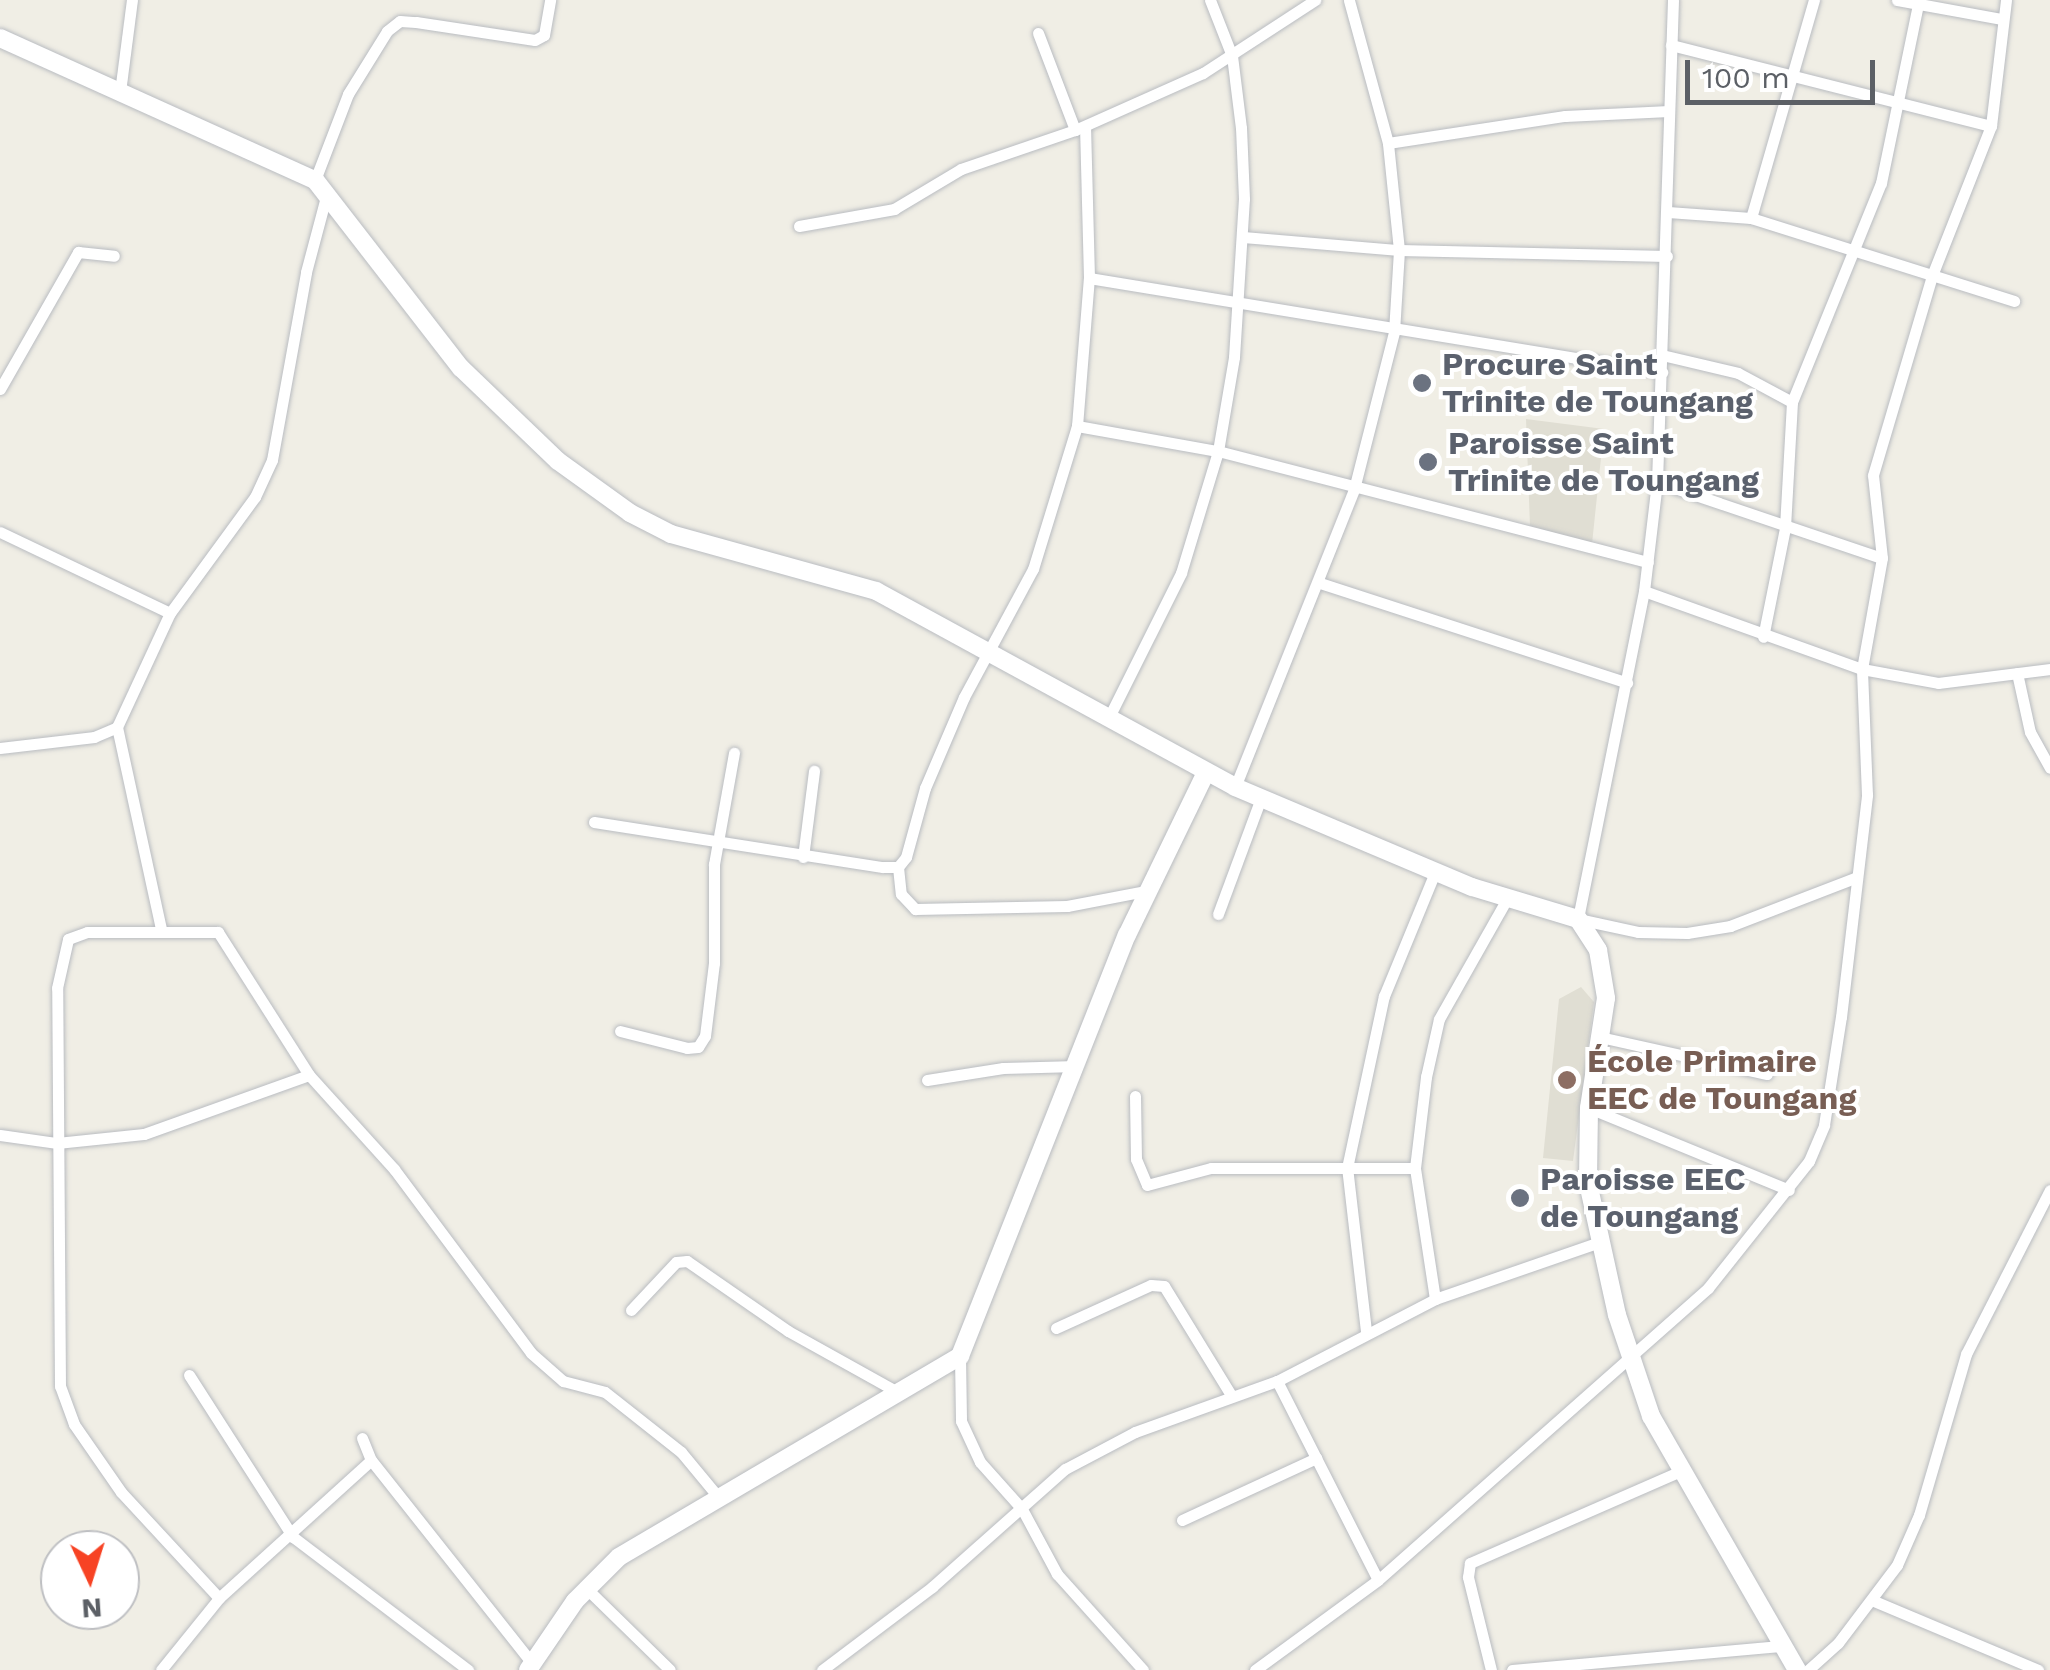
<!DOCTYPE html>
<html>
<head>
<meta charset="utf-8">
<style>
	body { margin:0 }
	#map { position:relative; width:2050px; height:1670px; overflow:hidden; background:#f0eee5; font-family:"Work Sans",sans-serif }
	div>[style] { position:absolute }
	.education>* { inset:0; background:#e0ded3 }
	.roads { filter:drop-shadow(0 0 2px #b9bcc1) drop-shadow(0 0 2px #b9bcc1) }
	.street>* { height:11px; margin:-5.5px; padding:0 5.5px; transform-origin:5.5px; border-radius:5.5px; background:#fff }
	.secondary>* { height:18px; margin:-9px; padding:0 9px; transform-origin:9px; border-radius:9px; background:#fff }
	.dots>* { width:28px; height:28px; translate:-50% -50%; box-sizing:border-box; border:5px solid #fff; border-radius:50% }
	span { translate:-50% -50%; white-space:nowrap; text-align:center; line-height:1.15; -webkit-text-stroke:8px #fff; paint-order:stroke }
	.worship-label { font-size:32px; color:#5b616d; font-weight:700 }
	.left { translate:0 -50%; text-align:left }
	.education-label { font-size:32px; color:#785e54; font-weight:700 }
	.north { position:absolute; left:40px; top:1530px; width:100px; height:100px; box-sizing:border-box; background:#fff; border:2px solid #bebfc2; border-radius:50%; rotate:176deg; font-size:28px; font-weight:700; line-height:40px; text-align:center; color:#5c6066 }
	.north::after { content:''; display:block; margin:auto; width:35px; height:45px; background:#f74324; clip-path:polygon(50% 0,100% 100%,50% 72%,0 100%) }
	.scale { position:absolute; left:1685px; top:60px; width:190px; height:45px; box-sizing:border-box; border:5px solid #5c6066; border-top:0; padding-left:12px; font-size:30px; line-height:35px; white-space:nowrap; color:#5c6066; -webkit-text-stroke:8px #fff; paint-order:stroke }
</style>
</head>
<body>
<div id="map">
	<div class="education">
		<div style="clip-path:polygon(1526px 419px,1604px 429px,1592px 544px,1530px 526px)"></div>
		<div style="clip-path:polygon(1581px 987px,1594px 1002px,1573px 1161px,1543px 1158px,1559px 999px)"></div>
	</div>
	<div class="roads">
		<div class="street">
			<div style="left:1673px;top:0;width:482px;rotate:91.9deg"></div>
			<div style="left:1657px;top:482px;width:110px;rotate:96.8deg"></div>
			<div style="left:1644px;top:591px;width:335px;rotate:101.4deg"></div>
			<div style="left:1578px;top:919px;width:61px;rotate:12.2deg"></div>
			<div style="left:1638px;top:932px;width:49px;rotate:1.2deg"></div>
			<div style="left:1687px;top:933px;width:44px;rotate:-9.2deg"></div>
			<div style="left:1730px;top:926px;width:136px;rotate:-21.1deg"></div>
			<div style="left:1897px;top:0;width:107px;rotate:10.3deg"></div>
			<div style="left:1038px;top:33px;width:104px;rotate:69.1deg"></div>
			<div style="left:1075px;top:130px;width:140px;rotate:-24deg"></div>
			<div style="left:1203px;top:73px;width:134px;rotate:-33.1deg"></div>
			<div style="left:1671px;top:45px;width:330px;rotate:14.2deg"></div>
			<div style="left:120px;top:92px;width:93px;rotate:-82.6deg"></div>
			<div style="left:1388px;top:143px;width:179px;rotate:-8.7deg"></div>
			<div style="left:1565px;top:116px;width:104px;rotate:-2.8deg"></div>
			<div style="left:315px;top:180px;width:92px;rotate:-69deg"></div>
			<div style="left:348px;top:94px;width:74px;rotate:-58.2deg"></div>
			<div style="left:387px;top:31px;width:16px;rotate:-38deg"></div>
			<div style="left:400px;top:21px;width:16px;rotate:4deg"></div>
			<div style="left:416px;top:22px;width:120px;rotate:8.6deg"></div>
			<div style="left:535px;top:40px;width:10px;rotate:-29deg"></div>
			<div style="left:544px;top:35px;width:36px;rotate:-80deg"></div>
			<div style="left:1668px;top:212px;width:83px;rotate:4.1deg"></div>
			<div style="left:1751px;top:218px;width:276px;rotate:17.5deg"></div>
			<div style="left:1751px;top:218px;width:227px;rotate:-73.9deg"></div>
			<div style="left:799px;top:226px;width:97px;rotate:-10.1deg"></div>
			<div style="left:894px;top:209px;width:78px;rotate:-30.8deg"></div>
			<div style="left:961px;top:169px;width:120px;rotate:-18.9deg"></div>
			<div style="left:1243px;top:237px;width:157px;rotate:4.8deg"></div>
			<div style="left:1399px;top:250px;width:268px;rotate:1.3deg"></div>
			<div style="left:1089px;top:278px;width:581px;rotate:9.32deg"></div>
			<div style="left:1662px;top:355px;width:78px;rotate:13.3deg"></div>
			<div style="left:1738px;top:373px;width:61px;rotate:28.2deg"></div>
			<div style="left:1792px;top:402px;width:126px;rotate:93.2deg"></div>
			<div style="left:1785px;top:528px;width:111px;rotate:101.4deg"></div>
			<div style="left:0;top:389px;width:158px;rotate:-60.3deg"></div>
			<div style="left:78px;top:252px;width:36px;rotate:6deg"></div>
			<div style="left:1792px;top:402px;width:236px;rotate:-67.9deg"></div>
			<div style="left:1881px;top:183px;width:187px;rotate:-78.3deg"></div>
			<div style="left:1077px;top:426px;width:143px;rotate:10.1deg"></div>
			<div style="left:1218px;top:451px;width:444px;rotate:14.5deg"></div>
			<div style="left:1657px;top:482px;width:237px;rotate:18.7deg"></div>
			<div style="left:0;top:532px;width:188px;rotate:25.5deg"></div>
			<div style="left:1320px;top:583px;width:323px;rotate:18deg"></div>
			<div style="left:1644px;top:591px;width:232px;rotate:19.7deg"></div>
			<div style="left:1862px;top:669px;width:77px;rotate:10.4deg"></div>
			<div style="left:1938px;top:683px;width:113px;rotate:-7.1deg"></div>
			<div style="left:2017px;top:673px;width:60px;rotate:77.6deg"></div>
			<div style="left:2030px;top:732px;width:41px;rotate:60.9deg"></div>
			<div style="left:1108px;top:719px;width:163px;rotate:-63.4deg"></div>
			<div style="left:1181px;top:573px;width:127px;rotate:-73.1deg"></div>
			<div style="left:1218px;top:451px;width:95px;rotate:-80.3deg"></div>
			<div style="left:1234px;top:357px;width:158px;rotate:-86.4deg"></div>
			<div style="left:1244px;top:199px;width:71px;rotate:-92.4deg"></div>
			<div style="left:1241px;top:128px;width:73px;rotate:-97.1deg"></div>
			<div style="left:1232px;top:56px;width:60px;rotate:-111.4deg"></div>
			<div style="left:117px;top:727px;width:207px;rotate:77.7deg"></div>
			<div style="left:0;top:748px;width:95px;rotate:-6.7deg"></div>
			<div style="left:94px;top:737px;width:25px;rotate:-23deg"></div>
			<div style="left:117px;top:727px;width:126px;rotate:-65.1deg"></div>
			<div style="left:170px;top:613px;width:144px;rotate:-53.8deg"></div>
			<div style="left:255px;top:497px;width:41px;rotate:-65.3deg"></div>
			<div style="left:272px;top:460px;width:191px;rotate:-79.7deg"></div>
			<div style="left:306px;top:272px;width:82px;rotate:-75.1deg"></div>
			<div style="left:1235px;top:787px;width:321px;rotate:-68.2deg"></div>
			<div style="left:1354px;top:489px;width:162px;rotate:-75.7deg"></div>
			<div style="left:1394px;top:332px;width:82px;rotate:-86.5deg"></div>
			<div style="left:1399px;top:250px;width:108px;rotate:-95.9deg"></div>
			<div style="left:1388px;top:143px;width:148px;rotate:-105.3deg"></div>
			<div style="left:594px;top:822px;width:292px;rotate:8.9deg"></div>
			<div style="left:883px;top:867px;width:15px"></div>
			<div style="left:898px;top:867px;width:13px;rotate:-51deg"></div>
			<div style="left:906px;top:857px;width:72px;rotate:-74.6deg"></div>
			<div style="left:925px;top:788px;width:99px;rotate:-66.8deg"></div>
			<div style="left:964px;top:697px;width:145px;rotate:-61.7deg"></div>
			<div style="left:1033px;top:569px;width:150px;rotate:-72.9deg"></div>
			<div style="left:1077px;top:426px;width:148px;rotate:-85.4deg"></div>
			<div style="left:1089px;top:278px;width:150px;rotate:-91.5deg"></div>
			<div style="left:803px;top:857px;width:87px;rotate:-82.7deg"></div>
			<div style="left:898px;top:867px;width:27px;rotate:84deg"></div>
			<div style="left:901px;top:894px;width:21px;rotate:47deg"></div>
			<div style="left:915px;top:909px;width:152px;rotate:-1.1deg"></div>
			<div style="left:1067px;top:906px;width:79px;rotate:-10.9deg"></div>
			<div style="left:1218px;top:914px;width:124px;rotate:-69.7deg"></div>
			<div style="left:620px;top:1031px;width:69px;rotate:14.2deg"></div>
			<div style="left:687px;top:1048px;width:11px;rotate:-5deg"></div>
			<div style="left:698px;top:1047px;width:13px;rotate:-58deg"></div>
			<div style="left:705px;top:1036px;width:74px;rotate:-83deg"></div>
			<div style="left:714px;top:963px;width:99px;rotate:-90deg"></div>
			<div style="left:714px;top:864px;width:113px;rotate:-79.8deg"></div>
			<div style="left:1600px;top:1037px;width:171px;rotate:12.5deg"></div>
			<div style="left:927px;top:1080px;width:77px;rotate:-9deg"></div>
			<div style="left:1003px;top:1068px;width:74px;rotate:-1.5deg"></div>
			<div style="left:1135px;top:1096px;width:63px;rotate:89.1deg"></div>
			<div style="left:1136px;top:1159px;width:28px;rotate:67deg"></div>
			<div style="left:1147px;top:1185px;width:66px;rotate:-14.9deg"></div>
			<div style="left:1211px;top:1168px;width:204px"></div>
			<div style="left:1589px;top:1108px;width:216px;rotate:22.3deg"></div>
			<div style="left:0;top:1135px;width:58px;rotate:8deg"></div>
			<div style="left:57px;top:1143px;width:87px;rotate:-5.9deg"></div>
			<div style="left:144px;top:1134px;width:175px;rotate:-19.7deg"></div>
			<div style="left:1435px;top:1299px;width:133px;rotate:-98.7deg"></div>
			<div style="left:1415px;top:1168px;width:92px;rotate:-83.1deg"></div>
			<div style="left:1426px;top:1077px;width:59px;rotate:-77.4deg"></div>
			<div style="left:1439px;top:1019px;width:138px;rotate:-60.5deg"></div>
			<div style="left:631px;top:1310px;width:66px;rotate:-46.8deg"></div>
			<div style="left:676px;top:1262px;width:11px;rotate:-5deg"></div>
			<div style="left:687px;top:1261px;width:123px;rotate:34.7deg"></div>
			<div style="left:788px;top:1331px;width:129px;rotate:29.1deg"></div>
			<div style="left:1056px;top:1328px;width:104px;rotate:-24.4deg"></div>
			<div style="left:1151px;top:1285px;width:13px;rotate:4deg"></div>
			<div style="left:1164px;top:1286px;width:128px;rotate:58.4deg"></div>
			<div style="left:1366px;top:1331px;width:164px;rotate:-96.6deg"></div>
			<div style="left:1347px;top:1168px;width:176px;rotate:-77.9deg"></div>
			<div style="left:1384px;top:996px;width:134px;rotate:-67.6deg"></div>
			<div style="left:960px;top:1356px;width:65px;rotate:89.1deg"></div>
			<div style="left:961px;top:1421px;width:45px;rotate:65.1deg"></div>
			<div style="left:980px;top:1462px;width:63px;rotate:48.2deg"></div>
			<div style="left:1022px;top:1509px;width:74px;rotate:61.7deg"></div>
			<div style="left:1057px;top:1574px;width:129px;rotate:48.1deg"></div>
			<div style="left:189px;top:1375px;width:193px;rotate:57.3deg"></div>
			<div style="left:293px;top:1537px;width:220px;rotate:37.2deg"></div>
			<div style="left:1277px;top:1381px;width:223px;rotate:63.1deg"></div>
			<div style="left:362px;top:1438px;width:24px;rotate:68deg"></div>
			<div style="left:371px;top:1460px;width:259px;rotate:51.6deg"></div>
			<div style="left:1182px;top:1520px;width:148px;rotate:-24.8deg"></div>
			<div style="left:586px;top:1588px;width:117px;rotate:44.3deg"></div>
			<div style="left:219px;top:1598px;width:144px;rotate:-132.8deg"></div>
			<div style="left:121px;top:1492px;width:83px;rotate:-124.7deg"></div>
			<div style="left:74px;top:1424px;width:40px;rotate:-110.2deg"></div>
			<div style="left:60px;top:1386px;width:398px;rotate:-90.4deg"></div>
			<div style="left:57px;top:988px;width:50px;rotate:-77.3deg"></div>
			<div style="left:68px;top:939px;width:20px;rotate:-20deg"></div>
			<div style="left:87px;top:932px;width:131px"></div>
			<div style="left:218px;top:932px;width:169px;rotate:57.5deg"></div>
			<div style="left:309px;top:1075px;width:127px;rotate:47.9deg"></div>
			<div style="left:394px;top:1169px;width:229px;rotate:53.3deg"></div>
			<div style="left:531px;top:1353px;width:43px;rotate:41.2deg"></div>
			<div style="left:563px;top:1381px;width:43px;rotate:14.7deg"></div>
			<div style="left:605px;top:1392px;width:97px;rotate:38.3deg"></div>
			<div style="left:681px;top:1452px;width:61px;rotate:50.3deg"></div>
			<div style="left:1874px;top:1601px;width:178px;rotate:22.8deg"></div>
			<div style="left:161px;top:1670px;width:92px;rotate:-51.1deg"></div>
			<div style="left:219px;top:1598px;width:205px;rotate:-42.2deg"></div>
			<div style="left:822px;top:1670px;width:138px;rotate:-37deg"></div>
			<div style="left:932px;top:1587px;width:178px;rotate:-41.6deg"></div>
			<div style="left:1065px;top:1469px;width:79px;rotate:-27.9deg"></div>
			<div style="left:1135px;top:1432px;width:151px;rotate:-19.8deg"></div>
			<div style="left:1277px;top:1381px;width:178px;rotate:-27.4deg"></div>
			<div style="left:1435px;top:1299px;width:175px;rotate:-19.1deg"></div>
			<div style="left:1255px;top:1670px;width:152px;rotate:-36.2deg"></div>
			<div style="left:1378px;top:1580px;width:441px;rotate:-41.5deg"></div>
			<div style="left:1708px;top:1288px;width:162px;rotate:-51.5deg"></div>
			<div style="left:1809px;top:1161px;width:39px;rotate:-67deg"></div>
			<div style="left:1824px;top:1125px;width:109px;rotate:-81.1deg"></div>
			<div style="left:1841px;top:1017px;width:224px;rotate:-83.3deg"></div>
			<div style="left:1867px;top:795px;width:126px;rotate:-92.3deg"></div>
			<div style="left:1862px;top:669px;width:113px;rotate:-79.8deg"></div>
			<div style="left:1882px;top:558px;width:83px;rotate:-96.2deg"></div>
			<div style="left:1873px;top:475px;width:211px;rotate:-73.5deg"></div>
			<div style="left:1933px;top:273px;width:158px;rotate:-68.5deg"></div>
			<div style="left:1991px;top:126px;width:127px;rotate:-83.2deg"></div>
			<div style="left:1491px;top:1670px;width:96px;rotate:-103.9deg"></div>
			<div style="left:1468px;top:1577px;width:14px;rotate:-82deg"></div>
			<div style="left:1470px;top:1563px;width:230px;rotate:-23.6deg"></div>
			<div style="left:1512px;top:1670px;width:272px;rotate:-5.1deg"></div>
			<div style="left:1808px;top:1670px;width:40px;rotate:-42deg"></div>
			<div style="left:1838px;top:1643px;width:98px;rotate:-52.9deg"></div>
			<div style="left:1897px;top:1565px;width:55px;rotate:-66.3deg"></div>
			<div style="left:1919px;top:1515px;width:168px;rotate:-73.7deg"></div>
			<div style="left:1966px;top:1354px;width:184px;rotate:-62.9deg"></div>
		</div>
		<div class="secondary">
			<div style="left:0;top:38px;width:346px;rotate:24.3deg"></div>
			<div style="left:315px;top:180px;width:238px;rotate:52.2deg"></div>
			<div style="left:461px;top:368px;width:134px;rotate:43.8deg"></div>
			<div style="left:558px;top:461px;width:89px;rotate:35.8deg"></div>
			<div style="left:630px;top:513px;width:46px;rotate:27.1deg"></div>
			<div style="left:671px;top:534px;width:213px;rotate:15.5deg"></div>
			<div style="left:876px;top:591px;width:409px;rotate:28.6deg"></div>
			<div style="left:1235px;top:787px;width:257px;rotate:22.9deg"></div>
			<div style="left:1472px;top:887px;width:111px;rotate:16.8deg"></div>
			<div style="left:1578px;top:919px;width:37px;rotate:57deg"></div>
			<div style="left:1598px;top:950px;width:49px;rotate:80.5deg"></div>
			<div style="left:1606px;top:998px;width:111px;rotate:98.8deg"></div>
			<div style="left:1589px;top:1108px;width:75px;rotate:90.8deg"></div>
			<div style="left:1588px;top:1183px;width:135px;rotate:77.6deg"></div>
			<div style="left:1617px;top:1315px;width:107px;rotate:71.4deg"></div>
			<div style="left:1651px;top:1416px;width:293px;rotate:60.1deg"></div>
			<div style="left:528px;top:1670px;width:83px;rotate:-55.7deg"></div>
			<div style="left:575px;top:1601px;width:62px;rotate:-45deg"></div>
			<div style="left:619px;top:1557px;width:396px;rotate:-30.5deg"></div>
			<div style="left:960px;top:1356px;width:453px;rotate:-68.4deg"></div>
			<div style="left:1127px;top:935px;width:181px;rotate:-64.1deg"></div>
		</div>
	</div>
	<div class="dots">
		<div style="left:1422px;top:383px;background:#6b7280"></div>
		<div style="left:1428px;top:462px;background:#6b7280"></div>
		<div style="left:1567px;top:1080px;background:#8d6e63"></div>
		<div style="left:1520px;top:1198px;background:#6b7280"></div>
	</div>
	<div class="worship-label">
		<span class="left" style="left:1442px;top:383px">Procure Saint<br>Trinite de Toungang</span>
		<span class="left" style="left:1448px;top:462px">Paroisse Saint<br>Trinite de Toungang</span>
		<span class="left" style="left:1540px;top:1198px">Paroisse EEC<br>de Toungang</span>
	</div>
	<div class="education-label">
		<span class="left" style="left:1587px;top:1080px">École Primaire<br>EEC de Toungang</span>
	</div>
	<div class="north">N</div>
	<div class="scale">100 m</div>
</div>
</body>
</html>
